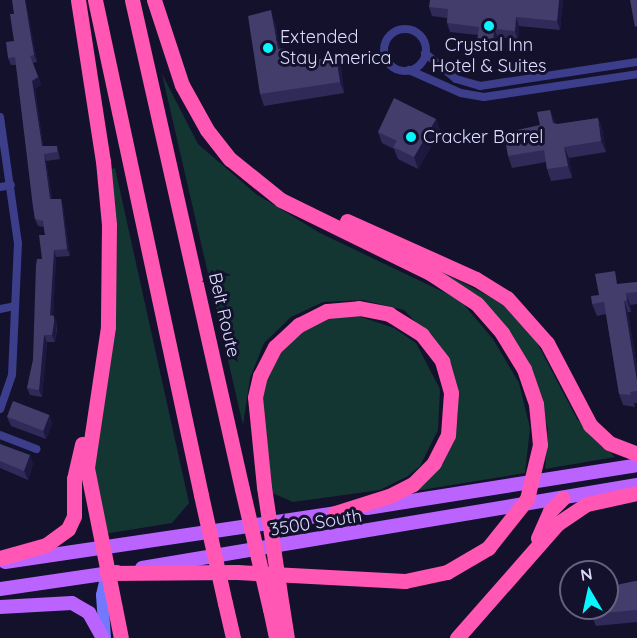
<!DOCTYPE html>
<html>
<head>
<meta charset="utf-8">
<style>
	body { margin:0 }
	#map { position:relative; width:637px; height:638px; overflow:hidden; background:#14112c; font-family:Quicksand,sans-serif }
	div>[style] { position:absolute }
	.green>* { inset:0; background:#143632 }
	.street>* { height:8px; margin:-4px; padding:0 4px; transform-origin:4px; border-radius:4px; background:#3c3e8b }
	.street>.ring { margin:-4px; padding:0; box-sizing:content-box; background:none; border:8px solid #3c3e8b; border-radius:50% }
	.secondary>* { height:12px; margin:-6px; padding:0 6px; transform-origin:6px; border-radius:6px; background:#7379ff }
	.primary>* { height:14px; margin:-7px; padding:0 7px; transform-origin:7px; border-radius:7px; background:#ba63ff }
	.highway>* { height:15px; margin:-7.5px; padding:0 7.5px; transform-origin:7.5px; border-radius:7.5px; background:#ff57b3 }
	.highway-bridge>* { height:15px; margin:-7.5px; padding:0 7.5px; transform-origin:7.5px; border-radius:7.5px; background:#ff57b3 }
	.wall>* { inset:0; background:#302a59 }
	.shaded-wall>* { inset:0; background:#1d1840 }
	.building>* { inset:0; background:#433d6b; transform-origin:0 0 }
	.dots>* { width:16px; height:16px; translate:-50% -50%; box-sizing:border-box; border:3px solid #14112c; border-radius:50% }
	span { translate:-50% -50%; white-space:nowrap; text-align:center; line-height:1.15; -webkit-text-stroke:6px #14112c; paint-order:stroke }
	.poi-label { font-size:18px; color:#dddcff }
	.left { translate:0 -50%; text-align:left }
	.street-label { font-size:18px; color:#dddcff }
	.north { position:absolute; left:559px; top:560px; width:60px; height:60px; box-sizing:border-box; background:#14112c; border:2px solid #646280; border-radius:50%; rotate:351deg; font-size:16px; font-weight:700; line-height:24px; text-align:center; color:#dddcff }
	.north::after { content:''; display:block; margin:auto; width:21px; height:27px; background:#08f7ff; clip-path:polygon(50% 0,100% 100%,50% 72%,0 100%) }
</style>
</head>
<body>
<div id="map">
	<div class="green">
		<div style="clip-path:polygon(162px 74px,198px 144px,256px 194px,320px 233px,460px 300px,493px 339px,519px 383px,530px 428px,525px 473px,415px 491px,446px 455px,458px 414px,453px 376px,436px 343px,404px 310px,363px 300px,323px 302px,291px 317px,264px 343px,250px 378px,243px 425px)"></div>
		<div style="clip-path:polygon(115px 168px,189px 503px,172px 523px,104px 534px,91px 455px,98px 410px,110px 170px)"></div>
		<div style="clip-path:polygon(436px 269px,508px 306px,535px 339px,577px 419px,615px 457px,545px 469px,548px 429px,540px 396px,525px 360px)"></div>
		<div style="clip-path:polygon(352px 314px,394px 328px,416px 343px,440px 389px,438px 430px,420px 466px,408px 476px,380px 490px,293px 502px,270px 492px,259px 411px,263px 375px,278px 349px,295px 334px,327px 319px)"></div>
	</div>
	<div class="street">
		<div class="ring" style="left:384px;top:29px;width:34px;height:34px"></div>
		<div style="left:425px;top:53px;width:40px;rotate:40deg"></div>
		<div style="left:456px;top:79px;width:25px;rotate:16deg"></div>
		<div style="left:480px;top:86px;width:159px;rotate:-8.7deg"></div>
		<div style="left:409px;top:70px;width:57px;rotate:23.9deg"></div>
		<div style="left:461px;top:93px;width:23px;rotate:10deg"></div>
		<div style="left:484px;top:97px;width:155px;rotate:-8.5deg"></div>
		<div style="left:0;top:117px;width:127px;rotate:81.9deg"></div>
		<div style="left:18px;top:243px;width:132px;rotate:92.6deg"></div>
		<div style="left:12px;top:375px;width:36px;rotate:109deg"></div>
		<div style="left:0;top:187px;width:11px;rotate:-10deg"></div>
		<div style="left:0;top:309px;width:15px;rotate:-11deg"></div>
		<div style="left:0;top:435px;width:39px;rotate:21deg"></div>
	</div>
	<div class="secondary">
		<div style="left:105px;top:638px;width:43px;rotate:-94deg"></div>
		<div style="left:102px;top:595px;width:22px;rotate:-77deg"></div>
	</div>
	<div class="primary">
		<div style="left:367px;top:508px;width:273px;rotate:-9deg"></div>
		<div style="left:5px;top:562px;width:344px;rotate:-8.4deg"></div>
		<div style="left:142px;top:568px;width:502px;rotate:-9.52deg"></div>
		<div style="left:0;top:589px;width:118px;rotate:-8.3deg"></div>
		<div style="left:0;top:607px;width:72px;rotate:-3.2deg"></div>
		<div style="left:72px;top:603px;width:20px;rotate:30deg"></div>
		<div style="left:89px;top:613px;width:29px;rotate:61deg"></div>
	</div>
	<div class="highway">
		<div style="left:78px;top:0;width:163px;rotate:81.2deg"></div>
		<div style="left:103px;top:161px;width:64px;rotate:84.6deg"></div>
		<div style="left:109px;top:225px;width:102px;rotate:90.6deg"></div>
		<div style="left:108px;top:327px;width:143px;rotate:98.5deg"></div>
		<div style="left:87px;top:468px;width:173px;rotate:78.7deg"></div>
		<div style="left:95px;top:0;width:506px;rotate:77.91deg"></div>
		<div style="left:132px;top:0;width:501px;rotate:77.32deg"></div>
		<div style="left:154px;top:0;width:89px;rotate:71.8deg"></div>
		<div style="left:182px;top:85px;width:51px;rotate:60.9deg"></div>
		<div style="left:207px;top:130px;width:37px;rotate:52deg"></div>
		<div style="left:230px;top:159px;width:65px;rotate:38.8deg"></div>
		<div style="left:281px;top:200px;width:166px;rotate:26.1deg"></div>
		<div style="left:430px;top:273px;width:56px;rotate:33.4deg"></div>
		<div style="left:477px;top:304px;width:38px;rotate:49deg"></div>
		<div style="left:502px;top:333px;width:42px;rotate:58.6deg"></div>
		<div style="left:524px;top:369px;width:37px;rotate:71deg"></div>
		<div style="left:536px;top:404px;width:41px;rotate:84.4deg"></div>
		<div style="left:347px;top:221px;width:141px;rotate:24.2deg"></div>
		<div style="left:476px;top:279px;width:36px;rotate:32deg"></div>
		<div style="left:507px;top:298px;width:60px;rotate:48.4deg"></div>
		<div style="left:547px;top:343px;width:93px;rotate:62.3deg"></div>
		<div style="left:590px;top:425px;width:26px;rotate:43deg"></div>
		<div style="left:609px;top:443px;width:30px;rotate:21deg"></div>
		<div style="left:264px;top:487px;width:90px;rotate:-95.7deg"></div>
		<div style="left:255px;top:397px;width:22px;rotate:-77deg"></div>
		<div style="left:260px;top:376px;width:33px;rotate:-63deg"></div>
		<div style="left:275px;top:347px;width:33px;rotate:-43deg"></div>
		<div style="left:299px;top:325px;width:31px;rotate:-27deg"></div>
		<div style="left:327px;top:311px;width:32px;rotate:-5deg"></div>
		<div style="left:359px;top:308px;width:31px;rotate:11deg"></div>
		<div style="left:389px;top:314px;width:39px;rotate:32deg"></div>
		<div style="left:422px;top:335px;width:33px;rotate:52deg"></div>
		<div style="left:442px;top:361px;width:33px;rotate:74deg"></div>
		<div style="left:451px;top:393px;width:42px;rotate:94.1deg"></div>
		<div style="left:448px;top:435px;width:31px;rotate:117deg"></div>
		<div style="left:434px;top:463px;width:30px;rotate:135deg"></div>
		<div style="left:413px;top:484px;width:27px;rotate:153deg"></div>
		<div style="left:389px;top:496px;width:57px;rotate:162.5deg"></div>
		<div style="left:538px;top:538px;width:30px;rotate:-66deg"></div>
		<div style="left:550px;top:511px;width:18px;rotate:-45deg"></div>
		<div style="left:0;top:558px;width:48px;rotate:-15.8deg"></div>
		<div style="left:46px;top:545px;width:27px;rotate:-36deg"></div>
		<div style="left:68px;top:529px;width:14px;rotate:-65deg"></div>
		<div style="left:74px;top:516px;width:37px;rotate:-90deg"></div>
		<div style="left:74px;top:479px;width:36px;rotate:-77deg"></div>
		<div style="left:107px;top:573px;width:130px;rotate:-0.4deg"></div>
		<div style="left:237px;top:572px;width:168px;rotate:3.1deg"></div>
		<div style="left:405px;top:581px;width:43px;rotate:-12.1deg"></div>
		<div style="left:447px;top:572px;width:48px;rotate:-30.3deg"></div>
		<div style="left:225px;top:603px;width:36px;rotate:77deg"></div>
		<div style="left:282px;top:607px;width:31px;rotate:81deg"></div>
		<div style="left:270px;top:609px;width:30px;rotate:78deg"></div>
		<div style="left:457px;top:638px;width:152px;rotate:-48.7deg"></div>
		<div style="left:557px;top:524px;width:36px;rotate:-34deg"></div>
		<div style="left:587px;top:504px;width:51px;rotate:-12.4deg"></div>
	</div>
	<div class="highway-bridge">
		<div style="left:264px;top:487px;width:121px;rotate:81.5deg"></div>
		<div style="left:242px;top:489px;width:123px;rotate:76.9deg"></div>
		<div style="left:201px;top:495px;width:111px;rotate:77.5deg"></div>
		<div style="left:488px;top:548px;width:63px;rotate:-51.5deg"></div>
		<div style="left:527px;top:499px;width:56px;rotate:-76.5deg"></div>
	</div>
	<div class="wall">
		<div style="clip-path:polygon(563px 0,560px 30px,519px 26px,518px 40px,498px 37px,496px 53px,480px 51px,477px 42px,478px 35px,450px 32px,447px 23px,447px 18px,432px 16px,429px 7px)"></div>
		<div style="clip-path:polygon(14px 14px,34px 46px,37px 62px,33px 63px,41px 84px,35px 89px,43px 146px,57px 146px,60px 159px,46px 161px,52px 199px,61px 199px,63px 206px,70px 256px,56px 257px,53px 315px,57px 323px,57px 330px,55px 342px,47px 342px,42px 397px,30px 395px,27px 388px,33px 360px,45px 235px,44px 227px,38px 226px,35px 219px,16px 65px,11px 65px,8px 58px,14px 41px)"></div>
		<div style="clip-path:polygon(275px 22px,280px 49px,290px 59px,291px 64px,336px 57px,341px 68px,344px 93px,264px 106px,260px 94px)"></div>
		<div style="clip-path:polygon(550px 110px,555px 124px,558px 124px,598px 118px,602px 129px,606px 152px,569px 158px,572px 178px,551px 181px,547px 169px,546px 162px,512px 168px,508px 156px,540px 125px)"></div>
		<div style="clip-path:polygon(436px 119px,440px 131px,418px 169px,398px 159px,394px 149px,382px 143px,378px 132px)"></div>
		<div style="clip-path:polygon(637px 282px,637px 304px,630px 305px,631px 312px,628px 312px,637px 368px,637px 403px,634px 403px,635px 407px,623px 405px,619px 394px,606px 314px,597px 316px,592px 304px,599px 295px,620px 284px)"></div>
		<div style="clip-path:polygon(49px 415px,52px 424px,46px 439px,11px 426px,7px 417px)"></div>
		<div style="clip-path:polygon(0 444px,33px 463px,28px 480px,0 468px)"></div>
		<div style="clip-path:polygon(637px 581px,637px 622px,596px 626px,591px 614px)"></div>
	</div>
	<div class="shaded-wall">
		<div style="clip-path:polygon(25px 0,26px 0,37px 62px,34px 55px)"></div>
		<div style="clip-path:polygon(559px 0,563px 0,560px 30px,557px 21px)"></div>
		<div style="clip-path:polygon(271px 10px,275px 22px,282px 61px,278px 49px)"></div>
		<div style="clip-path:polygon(516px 17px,519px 26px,518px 40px,515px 31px)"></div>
		<div style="clip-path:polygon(494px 29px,498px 37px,496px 53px,493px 44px)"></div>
		<div style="clip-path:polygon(286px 48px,290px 59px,293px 76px,289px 64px)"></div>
		<div style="clip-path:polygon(336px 57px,341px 68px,344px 93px,340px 82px)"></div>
		<div style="clip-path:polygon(38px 77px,41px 84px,35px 89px,44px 154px,42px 146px,32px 81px)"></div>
		<div style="clip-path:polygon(550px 110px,555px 121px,557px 135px,553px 123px)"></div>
		<div style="clip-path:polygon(598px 118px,602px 129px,606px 152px,601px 141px)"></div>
		<div style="clip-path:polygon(436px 119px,440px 131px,418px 169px,414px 157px)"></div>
		<div style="clip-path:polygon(564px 147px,569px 158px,572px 178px,568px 166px)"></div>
		<div style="clip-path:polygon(44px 154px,46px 161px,53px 207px,50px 199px)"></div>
		<div style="clip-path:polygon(61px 199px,63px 206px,70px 256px,67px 249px)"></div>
		<div style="clip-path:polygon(54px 250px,56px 257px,53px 322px,50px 315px)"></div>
		<div style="clip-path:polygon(626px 293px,630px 305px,631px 312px,627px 300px)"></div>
		<div style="clip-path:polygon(624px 301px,628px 312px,637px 368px,637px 382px)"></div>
		<div style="clip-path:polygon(54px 316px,57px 323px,55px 342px,52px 335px)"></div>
		<div style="clip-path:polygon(44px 335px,47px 342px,42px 397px,39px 390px)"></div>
		<div style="clip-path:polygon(49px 415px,52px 424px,46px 439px,43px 430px)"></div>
		<div style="clip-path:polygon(30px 455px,33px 463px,28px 480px,24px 471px)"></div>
	</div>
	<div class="building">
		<div style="clip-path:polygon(12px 0,25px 0,34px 55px,30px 56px,38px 77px,32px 81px,42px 146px,57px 146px,57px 152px,44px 154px,50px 199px,61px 199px,67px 249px,54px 250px,50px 315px,54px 316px,54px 323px,52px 335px,44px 335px,39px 390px,27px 388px,33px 360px,36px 265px,37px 259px,42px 259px,39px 235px,45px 235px,43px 221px,35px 219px,33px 207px,15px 57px,8px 58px,6px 42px,14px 41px,10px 14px,14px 14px)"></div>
		<div style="clip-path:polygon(430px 0,559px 0,557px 21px,516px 17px,515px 31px,494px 29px,493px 44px,477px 42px,479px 27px,447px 23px,448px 9px,429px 7px)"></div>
		<div style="clip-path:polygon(630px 0,637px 0,637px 26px,635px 27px)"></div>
		<div style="clip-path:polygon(271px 10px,278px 49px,286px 48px,289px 64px,336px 57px,340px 82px,260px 94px,248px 16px)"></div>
		<div style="clip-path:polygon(394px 98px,436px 119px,414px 157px,393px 147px,397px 141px,378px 132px)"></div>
		<div style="clip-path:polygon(550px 110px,553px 123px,558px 124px,598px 118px,601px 141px,564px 147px,568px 166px,547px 169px,544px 150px,508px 156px,504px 133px,540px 125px,537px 112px)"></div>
		<div style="clip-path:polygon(615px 271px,617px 284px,637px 282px,637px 292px,626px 293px,627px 300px,624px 301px,637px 382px,637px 391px,630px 392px,631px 395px,619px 394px,604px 302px,592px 304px,591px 296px,599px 295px,595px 274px)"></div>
		<div style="left:13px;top:401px;width:39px;height:17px;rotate:21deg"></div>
		<div style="clip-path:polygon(0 444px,30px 455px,24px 471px,0 461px)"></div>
		<div style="clip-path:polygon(635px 581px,637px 581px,637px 610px,591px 614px,590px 608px,607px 608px,607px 587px)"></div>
	</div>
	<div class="dots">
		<div style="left:489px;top:26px;background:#08f7ff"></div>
		<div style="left:268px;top:48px;background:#08f7ff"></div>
		<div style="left:411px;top:137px;background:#08f7ff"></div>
	</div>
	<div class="poi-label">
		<span class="left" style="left:280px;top:48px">Extended<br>Stay America</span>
		<span style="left:489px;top:56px">Crystal Inn<br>Hotel &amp; Suites</span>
		<span class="left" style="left:423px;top:137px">Cracker Barrel</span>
	</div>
	<div class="street-label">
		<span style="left:224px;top:315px;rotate:77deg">Belt Route</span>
		<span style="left:316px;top:523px;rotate:-9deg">3500 South</span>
	</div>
	<div class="north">N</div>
</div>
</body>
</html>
